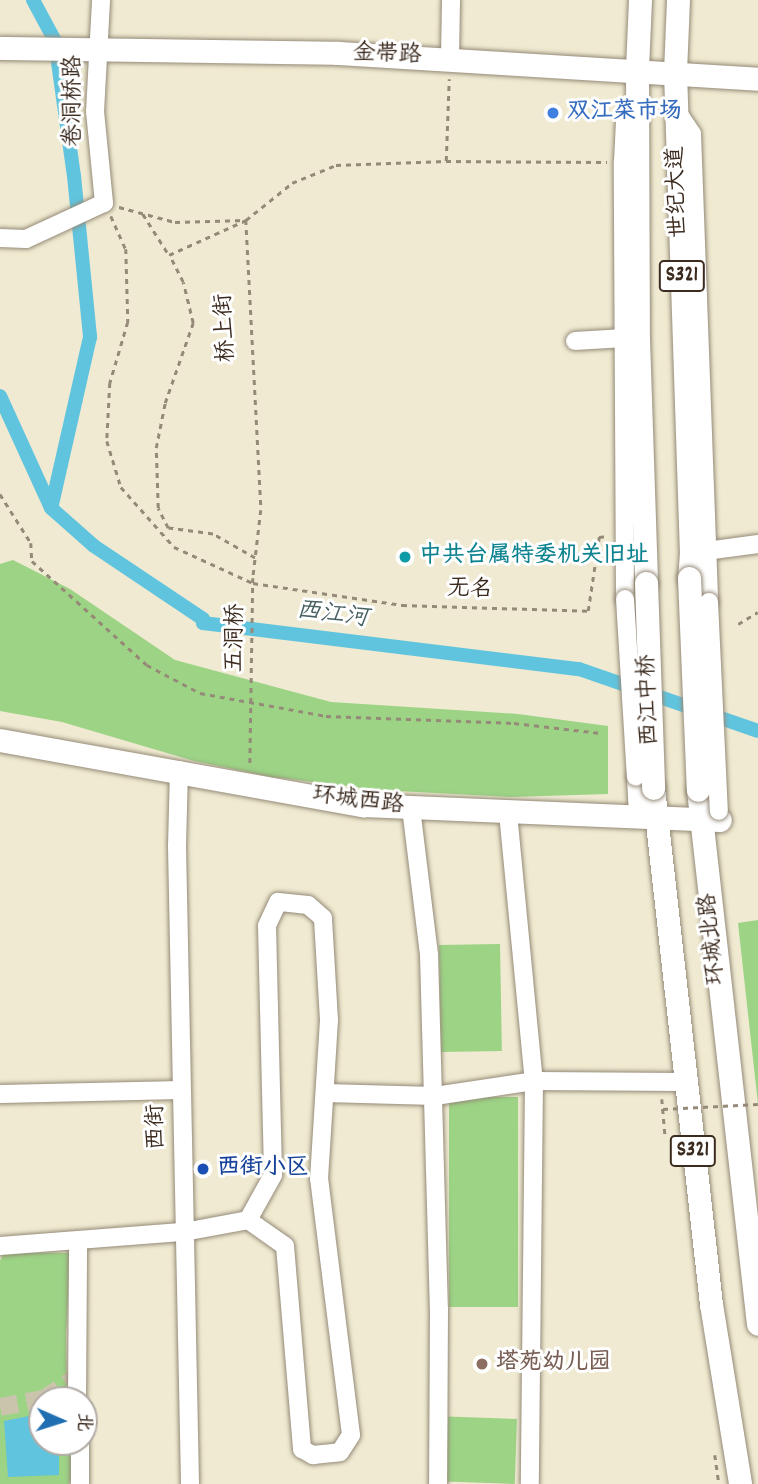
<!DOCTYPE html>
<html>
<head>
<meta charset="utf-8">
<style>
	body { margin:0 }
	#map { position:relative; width:758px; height:1484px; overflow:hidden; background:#efead1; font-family:Dekko,"LXGW WenKai TC",sans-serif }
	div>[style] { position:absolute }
	.green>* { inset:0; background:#9cd385; transform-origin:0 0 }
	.water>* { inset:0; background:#60c4de }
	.canal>* { height:14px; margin:-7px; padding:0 7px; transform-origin:7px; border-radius:7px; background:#60c4de }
	.minor-tunnel>* { height:18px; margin-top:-9px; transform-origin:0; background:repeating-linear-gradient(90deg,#cbc4ad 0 18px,transparent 0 27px) }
	.path>* { height:2.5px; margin-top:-1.25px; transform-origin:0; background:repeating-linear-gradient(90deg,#958a78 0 5px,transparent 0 10px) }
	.roads { filter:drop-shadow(0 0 2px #958a78) drop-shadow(0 0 2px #958a78) }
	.minor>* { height:18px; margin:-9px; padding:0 9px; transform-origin:9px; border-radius:9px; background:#fff }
	.major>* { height:23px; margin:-11.5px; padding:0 11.5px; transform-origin:11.5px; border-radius:11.5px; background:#fff }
	.path-bridge>* { height:2.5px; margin-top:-1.25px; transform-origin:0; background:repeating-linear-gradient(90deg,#958a78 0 5px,transparent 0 10px) }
	.bridges { filter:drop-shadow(0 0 2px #958a78) drop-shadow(0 0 2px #958a78) }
	.minor-bridge>* { height:18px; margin:-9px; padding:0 9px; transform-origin:9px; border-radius:9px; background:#fff }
	.major-bridge>* { height:23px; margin:-11.5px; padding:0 11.5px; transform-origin:11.5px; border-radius:11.5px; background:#fff }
	.dots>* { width:19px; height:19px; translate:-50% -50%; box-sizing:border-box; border:4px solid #fff; border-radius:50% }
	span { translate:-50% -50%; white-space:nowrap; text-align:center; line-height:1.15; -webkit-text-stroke:6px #fff; paint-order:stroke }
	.shield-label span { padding:2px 5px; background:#fff; border:2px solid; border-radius:5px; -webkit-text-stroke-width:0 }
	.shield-label { font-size:21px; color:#3b2a1e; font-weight:700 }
	.street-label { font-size:23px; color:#3b2a1e }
	.shop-label { font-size:23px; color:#366cbe; font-weight:700 }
	.left { translate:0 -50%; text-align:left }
	.culture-label { font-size:23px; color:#0d838f; font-weight:700 }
	.transit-label { font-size:23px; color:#164399; font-weight:700 }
	.education-label { font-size:23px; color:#785e54; font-weight:700 }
	.water-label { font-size:24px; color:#486061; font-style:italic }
	.north { position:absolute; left:28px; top:1386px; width:70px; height:70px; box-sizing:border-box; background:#fff; border:2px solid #b1aaa5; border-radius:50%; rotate:93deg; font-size:19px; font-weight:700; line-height:28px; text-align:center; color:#3b2a1e }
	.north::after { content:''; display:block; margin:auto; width:24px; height:32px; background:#1f6fb2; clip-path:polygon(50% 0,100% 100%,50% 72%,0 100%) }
</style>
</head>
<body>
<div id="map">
	<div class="green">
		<div style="clip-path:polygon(13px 560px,70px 589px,175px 660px,331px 702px,518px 714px,608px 726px,608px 794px,511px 797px,379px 790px,272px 777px,194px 761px,62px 722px,0 711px,0 564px)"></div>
		<div style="clip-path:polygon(758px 920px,758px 1104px,738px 923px)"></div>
		<div style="left:500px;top:944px;width:107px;height:61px;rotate:89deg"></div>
		<div style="left:518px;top:1097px;width:210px;height:69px;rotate:90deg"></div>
		<div style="clip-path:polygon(4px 1252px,71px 1253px,66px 1334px,67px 1400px,42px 1400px,42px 1442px,71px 1442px,74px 1469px,69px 1484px,0 1484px,0 1261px)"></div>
		<div style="left:517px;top:1419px;width:65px;height:69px;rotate:92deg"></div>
	</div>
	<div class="water">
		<div style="clip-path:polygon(29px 1416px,32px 1435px,46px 1446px,59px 1451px,59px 1475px,8px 1477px,4px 1421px)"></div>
	</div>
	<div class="canal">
		<div style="left:33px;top:0;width:47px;rotate:61.8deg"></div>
		<div style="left:55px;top:41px;width:136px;rotate:82deg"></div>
		<div style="left:74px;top:176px;width:162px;rotate:84.3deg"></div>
		<div style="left:90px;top:337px;width:175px;rotate:102.8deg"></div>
		<div style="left:0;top:396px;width:123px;rotate:65.5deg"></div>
		<div style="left:51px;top:508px;width:57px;rotate:41.5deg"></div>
		<div style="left:94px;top:546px;width:131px;rotate:33.8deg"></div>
		<div style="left:203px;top:619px;width:4px;rotate:90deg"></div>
		<div style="left:203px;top:623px;width:379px;rotate:7deg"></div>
		<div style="left:579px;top:669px;width:189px;rotate:19.1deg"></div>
	</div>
	<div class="minor-tunnel">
		<div style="left:0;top:1407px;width:45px;rotate:-10.3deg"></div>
		<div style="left:44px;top:1399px;width:37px;rotate:-34deg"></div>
	</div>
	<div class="path">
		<div style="left:446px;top:161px;width:161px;rotate:0.4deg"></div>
		<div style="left:119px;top:207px;width:58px;rotate:15deg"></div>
		<div style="left:175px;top:222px;width:71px;rotate:-1.6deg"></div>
		<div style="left:246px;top:220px;width:290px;rotate:87deg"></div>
		<div style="left:261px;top:510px;width:68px;rotate:96.7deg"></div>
		<div style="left:253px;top:578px;width:188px;rotate:90.9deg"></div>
		<div style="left:143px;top:214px;width:49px;rotate:57.6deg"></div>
		<div style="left:111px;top:216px;width:36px;rotate:66deg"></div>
		<div style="left:126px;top:249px;width:73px;rotate:88.4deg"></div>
		<div style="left:128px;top:322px;width:64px;rotate:106.4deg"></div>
		<div style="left:110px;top:383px;width:58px;rotate:93deg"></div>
		<div style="left:107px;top:441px;width:48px;rotate:73.1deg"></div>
		<div style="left:121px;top:487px;width:80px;rotate:48.5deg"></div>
		<div style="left:174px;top:547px;width:87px;rotate:24.5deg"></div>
		<div style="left:253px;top:583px;width:151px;rotate:8.4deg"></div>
		<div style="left:402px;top:605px;width:186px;rotate:1.8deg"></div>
		<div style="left:588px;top:611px;width:75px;rotate:-81.5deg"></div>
		<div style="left:599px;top:537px;width:9px;rotate:-6deg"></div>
		<div style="left:0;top:494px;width:58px;rotate:57.7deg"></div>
		<div style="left:31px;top:543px;width:18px;rotate:87deg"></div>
		<div style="left:32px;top:561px;width:155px;rotate:42.1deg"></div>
		<div style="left:147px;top:665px;width:60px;rotate:27.8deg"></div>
		<div style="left:200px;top:693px;width:128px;rotate:10.3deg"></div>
		<div style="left:326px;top:716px;width:188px;rotate:2.1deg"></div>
		<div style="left:514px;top:723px;width:87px;rotate:6.6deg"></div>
		<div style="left:255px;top:558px;width:48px;rotate:-150.3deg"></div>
		<div style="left:213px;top:534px;width:45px;rotate:-172.4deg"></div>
		<div style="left:168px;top:528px;width:22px;rotate:-117deg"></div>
		<div style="left:158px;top:508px;width:60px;rotate:-91.9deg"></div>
		<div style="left:156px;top:448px;width:46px;rotate:-78.7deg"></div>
		<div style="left:165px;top:403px;width:85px;rotate:-70.7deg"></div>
		<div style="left:193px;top:323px;width:42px;rotate:-103.7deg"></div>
		<div style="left:183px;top:282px;width:30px;rotate:-117deg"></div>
		<div style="left:169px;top:255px;width:85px;rotate:-24.4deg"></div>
		<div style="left:246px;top:220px;width:59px;rotate:-38.8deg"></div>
		<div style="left:292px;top:183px;width:48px;rotate:-22.2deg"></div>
		<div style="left:336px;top:165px;width:110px;rotate:-2.1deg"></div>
		<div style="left:446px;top:161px;width:82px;rotate:-87.9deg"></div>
		<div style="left:738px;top:624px;width:23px;rotate:-31deg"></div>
		<div style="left:662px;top:1099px;width:35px;rotate:85deg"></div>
		<div style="left:715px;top:1455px;width:29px;rotate:82deg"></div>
	</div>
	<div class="roads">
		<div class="minor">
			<div style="left:450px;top:58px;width:58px;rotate:-89deg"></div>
			<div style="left:676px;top:110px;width:29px;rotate:56deg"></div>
			<div style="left:692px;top:134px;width:468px;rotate:87.9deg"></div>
			<div style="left:0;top:238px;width:26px;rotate:2deg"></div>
			<div style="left:26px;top:239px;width:86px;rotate:-24.8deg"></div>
			<div style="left:104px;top:203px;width:91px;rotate:-95.6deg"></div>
			<div style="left:95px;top:112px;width:112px;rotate:-86.9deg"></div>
			<div style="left:575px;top:341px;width:49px;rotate:-3.5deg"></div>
			<div style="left:699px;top:552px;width:60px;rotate:-7.7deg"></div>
			<div style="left:625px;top:599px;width:437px;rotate:-90.3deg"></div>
			<div style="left:623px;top:162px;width:41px;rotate:-87.2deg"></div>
			<div style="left:625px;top:121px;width:18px;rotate:-47deg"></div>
			<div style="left:179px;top:770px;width:76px;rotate:91.5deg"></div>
			<div style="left:177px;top:846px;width:638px;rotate:88.83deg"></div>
			<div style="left:636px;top:777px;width:39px;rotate:87deg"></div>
			<div style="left:411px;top:808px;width:148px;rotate:83deg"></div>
			<div style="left:429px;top:955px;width:354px;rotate:88.4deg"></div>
			<div style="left:439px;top:1309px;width:175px;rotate:90.3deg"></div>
			<div style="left:508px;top:813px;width:269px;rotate:84.5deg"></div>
			<div style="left:534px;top:1081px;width:403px;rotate:90.6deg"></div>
			<div style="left:325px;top:1093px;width:110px;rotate:1.6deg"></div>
			<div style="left:435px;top:1096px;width:100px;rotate:-8.6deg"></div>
			<div style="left:534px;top:1081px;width:151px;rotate:0.4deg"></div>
			<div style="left:0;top:1094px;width:181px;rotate:-1.3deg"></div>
			<div style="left:0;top:1246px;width:185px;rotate:-4.4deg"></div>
			<div style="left:184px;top:1232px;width:65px;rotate:-10.6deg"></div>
			<div style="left:248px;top:1220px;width:45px;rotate:35.1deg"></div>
			<div style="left:285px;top:1246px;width:204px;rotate:85.2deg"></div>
			<div style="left:302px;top:1449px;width:13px;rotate:29deg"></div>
			<div style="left:313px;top:1455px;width:27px;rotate:-6deg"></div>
			<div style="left:340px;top:1452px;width:20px;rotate:-57deg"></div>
			<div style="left:351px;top:1435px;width:258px;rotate:-97.1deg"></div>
			<div style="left:319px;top:1179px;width:159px;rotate:-86.4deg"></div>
			<div style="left:329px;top:1020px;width:102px;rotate:-93.4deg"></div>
			<div style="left:323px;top:918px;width:20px;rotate:-139deg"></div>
			<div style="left:308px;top:905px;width:30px;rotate:-174deg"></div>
			<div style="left:278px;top:902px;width:26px;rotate:115deg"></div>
			<div style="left:267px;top:926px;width:249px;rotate:88.6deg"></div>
			<div style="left:273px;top:1175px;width:51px;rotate:119.1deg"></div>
			<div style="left:77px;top:1400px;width:160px;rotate:-89.6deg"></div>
			<div style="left:80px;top:1442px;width:42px;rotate:90deg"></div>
		</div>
		<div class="major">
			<div style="left:640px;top:0;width:69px;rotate:92.5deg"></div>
			<div style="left:637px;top:69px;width:270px;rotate:89.8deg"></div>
			<div style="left:638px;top:339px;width:244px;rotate:88.1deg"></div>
			<div style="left:678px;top:0;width:72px;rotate:92.4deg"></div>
			<div style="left:675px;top:72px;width:480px;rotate:88.1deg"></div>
			<div style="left:691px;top:552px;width:26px;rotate:94deg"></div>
			<div style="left:0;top:48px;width:338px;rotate:0.8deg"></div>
			<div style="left:338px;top:53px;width:421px;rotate:3.5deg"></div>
			<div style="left:0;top:740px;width:369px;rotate:10.2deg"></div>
			<div style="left:363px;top:805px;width:357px;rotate:2.4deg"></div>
			<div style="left:653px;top:788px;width:519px;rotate:83.59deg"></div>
			<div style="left:711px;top:1304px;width:182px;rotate:80.8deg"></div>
			<div style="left:698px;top:790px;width:537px;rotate:83.59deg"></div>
		</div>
	</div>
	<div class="path-bridge">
		<div style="left:663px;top:1109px;width:95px;rotate:-3deg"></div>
	</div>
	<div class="bridges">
		<div class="minor-bridge">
			<div style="left:625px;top:599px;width:178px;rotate:86.5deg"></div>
			<div style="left:709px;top:602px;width:209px;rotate:87.3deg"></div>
		</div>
		<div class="major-bridge">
			<div style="left:689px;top:578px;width:212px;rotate:87.6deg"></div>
			<div style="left:646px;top:583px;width:205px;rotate:88deg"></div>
		</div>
	</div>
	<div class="dots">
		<div style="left:553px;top:113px;background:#3f7fe0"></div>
		<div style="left:405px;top:557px;background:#0f9aa8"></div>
		<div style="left:203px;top:1169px;background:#1a4fb4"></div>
		<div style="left:482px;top:1364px;background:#8d6e63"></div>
	</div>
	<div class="shield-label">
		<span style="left:682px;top:276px">S321</span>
		<span style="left:693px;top:1151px">S321</span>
	</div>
	<div class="street-label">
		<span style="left:387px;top:56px;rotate:2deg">金带路</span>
		<span style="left:75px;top:101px;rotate:-90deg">卷洞桥路</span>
		<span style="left:679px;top:192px;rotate:-92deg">世纪大道</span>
		<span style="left:227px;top:328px;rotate:-93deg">桥上街</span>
		<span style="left:470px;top:591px;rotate:2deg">无名</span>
		<span style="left:237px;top:638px;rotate:-89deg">五洞桥</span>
		<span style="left:650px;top:700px;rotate:-92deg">西江中桥</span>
		<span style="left:358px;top:802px;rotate:7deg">环城西路</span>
		<span style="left:714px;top:939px;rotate:-96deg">环城北路</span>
		<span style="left:158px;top:1127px;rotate:-91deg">西街</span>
	</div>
	<div class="shop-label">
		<span class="left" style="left:567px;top:113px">双江菜市场</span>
	</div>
	<div class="culture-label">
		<span class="left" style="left:419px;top:557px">中共台属特委机关旧址</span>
	</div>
	<div class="transit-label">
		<span class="left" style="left:217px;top:1169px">西街小区</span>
	</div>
	<div class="education-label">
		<span class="left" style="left:496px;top:1364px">塔苑幼儿园</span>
	</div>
	<div class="water-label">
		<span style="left:332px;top:616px;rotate:7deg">西江河</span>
	</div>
	<div class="north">北</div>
</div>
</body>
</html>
